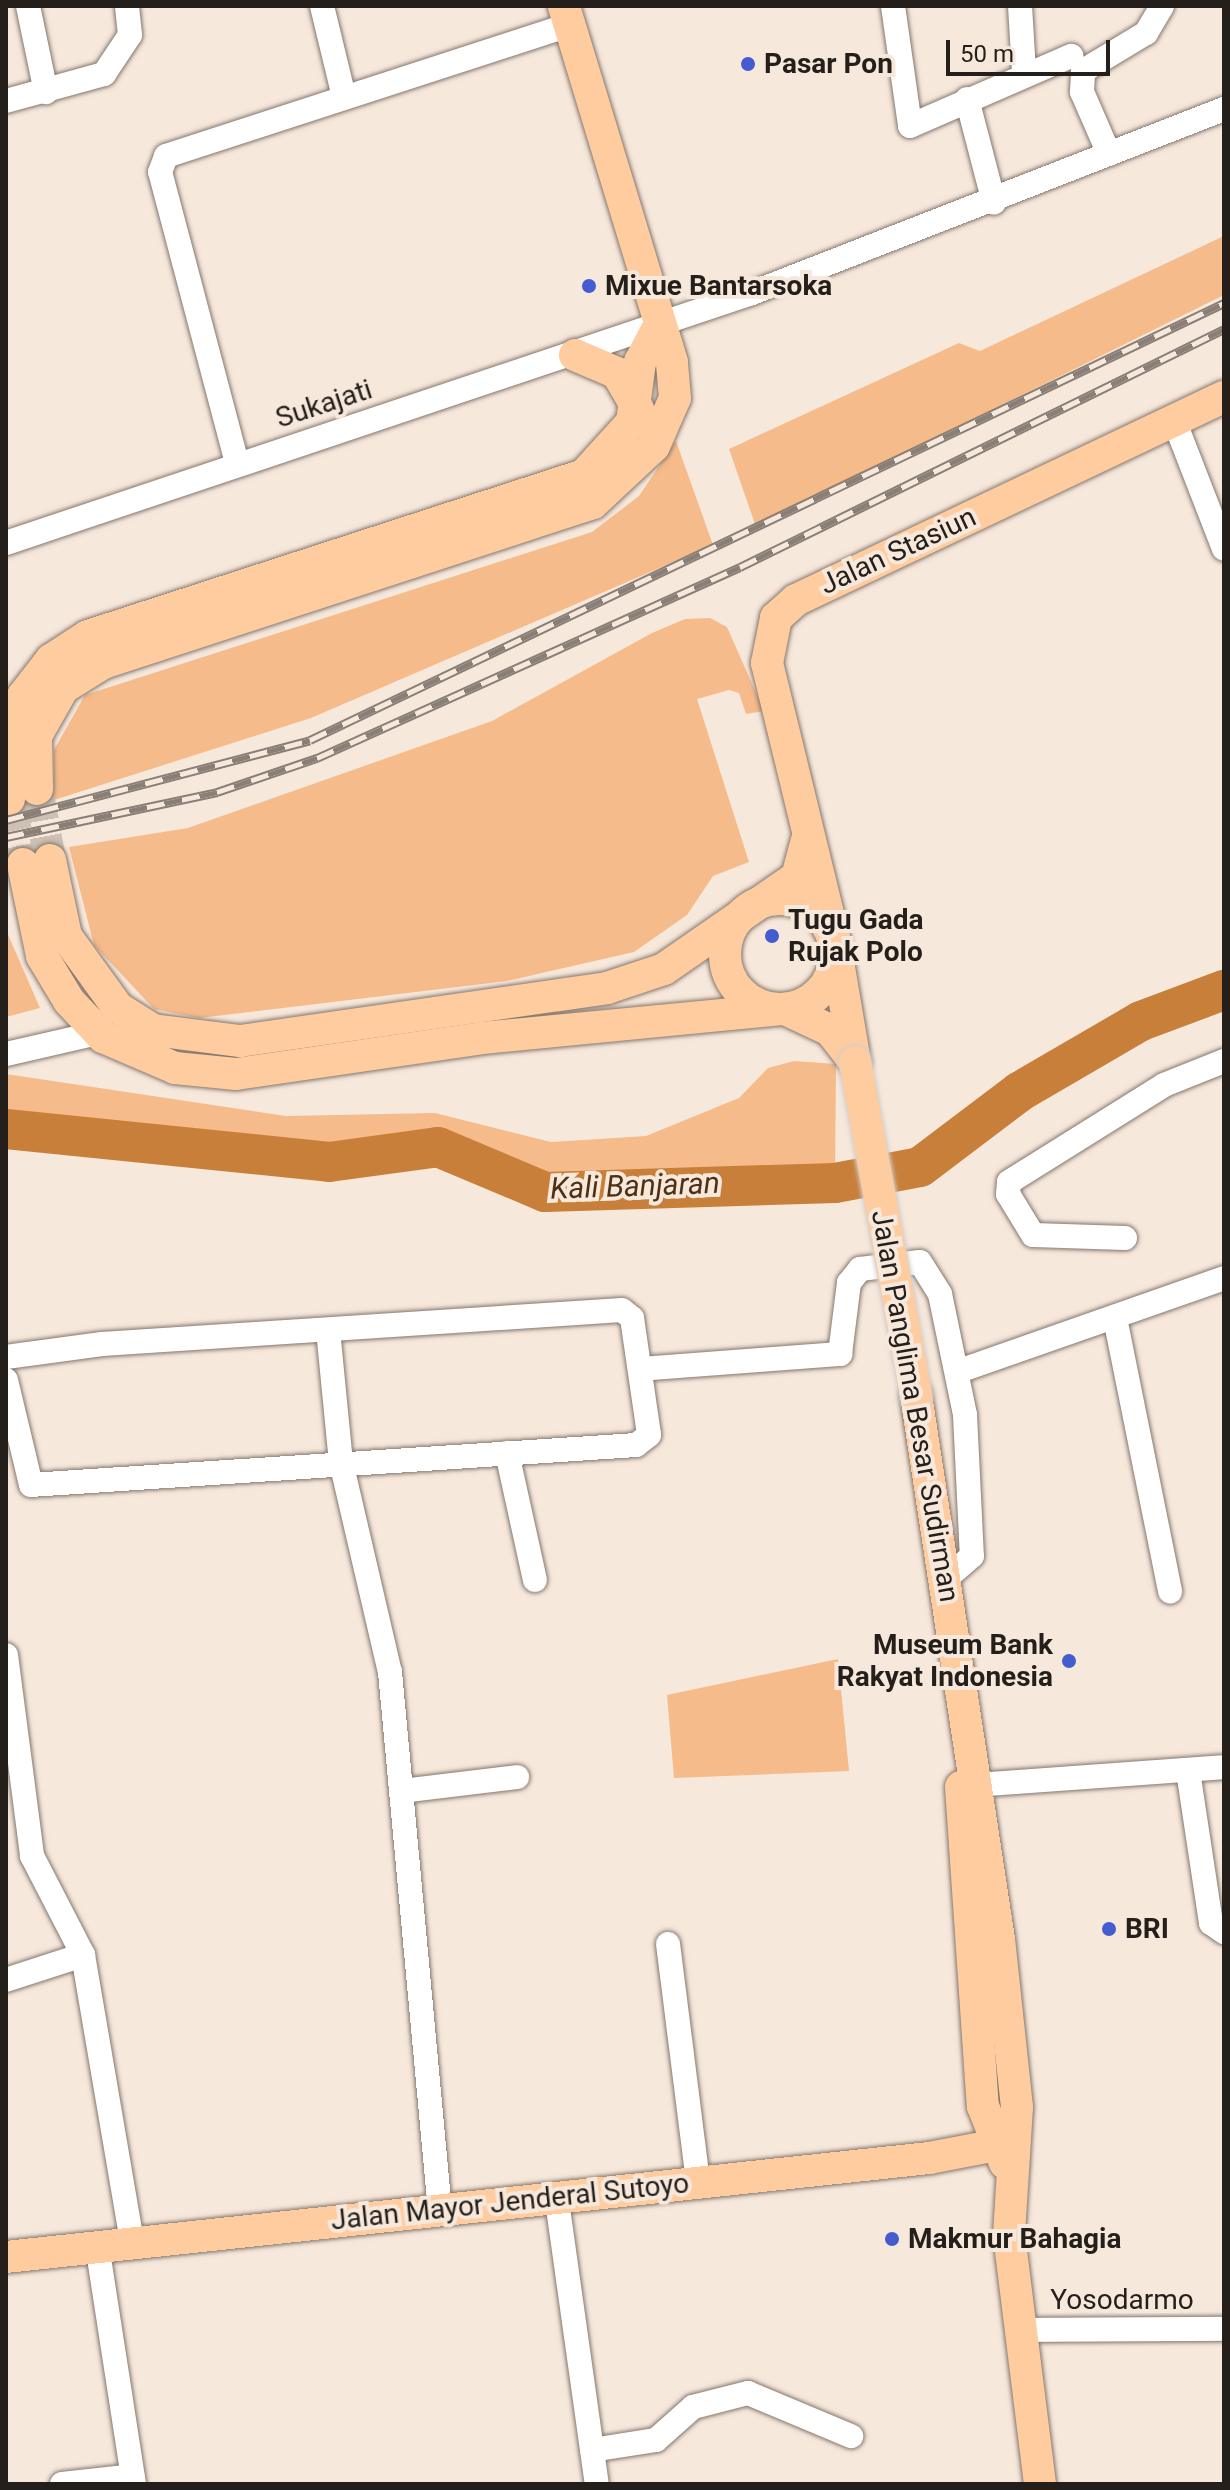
<!DOCTYPE html>
<html>
<head>
<meta charset="utf-8">
<style>
	body { margin:0 }
	#map { position:relative; width:1230px; height:2490px; overflow:hidden; background:#f7e8dc; font-family:Roboto,sans-serif }
	div>[style] { position:absolute }
	.green>* { inset:0; background:#f6bb8b }
	.river>* { height:40px; margin:-20px; padding:0 20px; transform-origin:20px; border-radius:20px; background:#c87f3a }
	.major-tunnel>* { height:32px; margin-top:-16px; transform-origin:0; background:repeating-linear-gradient(90deg,#cdc0b5 0 32px,transparent 0 48px) }
	.roads { filter:drop-shadow(0 0 2px #84776d) drop-shadow(0 0 2px #84776d) }
	.minor>* { height:24px; margin:-12px; padding:0 12px; transform-origin:12px; border-radius:12px; background:#fff }
	.major>* { height:32px; margin:-16px; padding:0 16px; transform-origin:16px; border-radius:16px; background:#ffcc9f }
	.major>.ring { margin:-16px; padding:0; box-sizing:content-box; background:none; border:32px solid #ffcc9f; border-radius:50% }
	.rail>* { height:9px; margin-top:-4.5px; transform-origin:0; background:repeating-linear-gradient(90deg,#f7e8dc 0 18px,#897f77 0 36px); box-sizing:border-box; border-block:2px solid #897f77 }
	.bridges { filter:drop-shadow(0 0 2px #cfcecd) drop-shadow(0 0 2px #cfcecd) }
	.major-bridge>* { height:32px; margin:-16px; padding:0 16px; transform-origin:16px; border-radius:16px; background:#ffcc9f }
	.dots>* { width:22px; height:22px; translate:-50% -50%; box-sizing:border-box; border:4px solid #f7e8dc; border-radius:50% }
	span { translate:-50% -50%; white-space:nowrap; text-align:center; line-height:1.15; -webkit-text-stroke:8px #f7e8dc; paint-order:stroke }
	.poi-label { font-size:28px; color:#241f1b; font-weight:700 }
	.left { translate:0 -50%; text-align:left }
	.right { translate:-100% -50%; text-align:right }
	.street-label { font-size:28px; color:#241f1b }
	.water-label { font-size:30px; color:#503014; font-style:italic }
	.frame { position:absolute; inset:0; border:8px solid #241f1b; pointer-events:none }
	.scale { position:absolute; left:946px; top:40px; width:164px; height:36px; box-sizing:border-box; border:4px solid #241f1b; border-top:0; padding-left:10px; font-size:24px; line-height:28px; white-space:nowrap; color:#241f1b; -webkit-text-stroke:6px #f7e8dc; paint-order:stroke }
</style>
</head>
<body>
<div id="map">
	<div class="green">
		<div style="clip-path:polygon(1224px 236px,1224px 295px,756px 527px,729px 449px,959px 343px,980px 351px)"></div>
		<div style="clip-path:polygon(676px 441px,713px 545px,311px 718px,54px 800px,54px 750px,85px 695px,592px 532px,639px 496px)"></div>
		<div style="clip-path:polygon(710px 618px,727px 627px,764px 711px,746px 714px,739px 693px,729px 690px,697px 699px,749px 862px,713px 876px,687px 915px,634px 952px,507px 981px,199px 1018px,154px 1009px,94px 945px,69px 847px,188px 828px,492px 721px,652px 633px,685px 619px)"></div>
		<div style="clip-path:polygon(6px 930px,40px 1008px,6px 1017px)"></div>
		<div style="clip-path:polygon(794px 1061px,836px 1064px,835px 1183px,545px 1192px,438px 1147px,329px 1162px,6px 1129px,6px 1074px,286px 1116px,435px 1113px,551px 1142px,646px 1136px,739px 1098px,768px 1068px)"></div>
		<div style="clip-path:polygon(838px 1659px,849px 1771px,674px 1778px,667px 1695px)"></div>
	</div>
	<div class="river">
		<div style="left:6px;top:1129px;width:325px;rotate:5.8deg"></div>
		<div style="left:329px;top:1162px;width:110px;rotate:-7.8deg"></div>
		<div style="left:438px;top:1147px;width:116px;rotate:22.8deg"></div>
		<div style="left:545px;top:1192px;width:290px;rotate:-1.8deg"></div>
		<div style="left:835px;top:1183px;width:86px;rotate:-10.7deg"></div>
		<div style="left:920px;top:1167px;width:124px;rotate:-37.1deg"></div>
		<div style="left:1019px;top:1092px;width:141px;rotate:-30.2deg"></div>
		<div style="left:1141px;top:1021px;width:89px;rotate:-20.5deg"></div>
	</div>
	<div class="major-tunnel">
		<div style="left:37px;top:789px;width:72px;rotate:79.6deg"></div>
		<div style="left:9px;top:799px;width:66px;rotate:77.8deg"></div>
	</div>
	<div class="roads">
		<div class="minor">
			<div style="left:28px;top:6px;width:88px;rotate:78.2deg"></div>
			<div style="left:322px;top:6px;width:89px;rotate:76.4deg"></div>
			<div style="left:893px;top:6px;width:121px;rotate:81.9deg"></div>
			<div style="left:910px;top:126px;width:176px;rotate:-23.5deg"></div>
			<div style="left:1020px;top:6px;width:66px;rotate:86.5deg"></div>
			<div style="left:967px;top:99px;width:107px;rotate:75.4deg"></div>
			<div style="left:6px;top:101px;width:102px;rotate:-15.4deg"></div>
			<div style="left:104px;top:74px;width:47px;rotate:-56.3deg"></div>
			<div style="left:130px;top:35px;width:29px;rotate:-96deg"></div>
			<div style="left:1109px;top:154px;width:68px;rotate:-113.5deg"></div>
			<div style="left:1082px;top:92px;width:21px;rotate:-87deg"></div>
			<div style="left:1083px;top:71px;width:74px;rotate:-31.1deg"></div>
			<div style="left:1146px;top:33px;width:31px;rotate:-59deg"></div>
			<div style="left:1174px;top:420px;width:138px;rotate:68.8deg"></div>
			<div style="left:237px;top:463px;width:301px;rotate:-104.8deg"></div>
			<div style="left:160px;top:172px;width:17px;rotate:-69deg"></div>
			<div style="left:166px;top:156px;width:424px;rotate:-18deg"></div>
			<div style="left:6px;top:543px;width:787px;rotate:-18.53deg"></div>
			<div style="left:752px;top:293px;width:507px;rotate:-21.3deg"></div>
			<div style="left:6px;top:1054px;width:94px;rotate:-12.9deg"></div>
			<div style="left:1125px;top:1238px;width:92px;rotate:-178.1deg"></div>
			<div style="left:1033px;top:1235px;width:48px;rotate:-121.4deg"></div>
			<div style="left:1008px;top:1194px;width:12px;rotate:-85deg"></div>
			<div style="left:1009px;top:1182px;width:183px;rotate:-32deg"></div>
			<div style="left:1164px;top:1085px;width:65px;rotate:-21.8deg"></div>
			<div style="left:1115px;top:1318px;width:279px;rotate:78.6deg"></div>
			<div style="left:328px;top:1330px;width:133px;rotate:84.4deg"></div>
			<div style="left:341px;top:1462px;width:216px;rotate:76.9deg"></div>
			<div style="left:390px;top:1672px;width:541px;rotate:84.7deg"></div>
			<div style="left:6px;top:1357px;width:97px;rotate:-7.7deg"></div>
			<div style="left:102px;top:1344px;width:521px;rotate:-3.74deg"></div>
			<div style="left:622px;top:1310px;width:13px;rotate:39deg"></div>
			<div style="left:632px;top:1318px;width:118px;rotate:81.7deg"></div>
			<div style="left:649px;top:1435px;width:16px;rotate:142deg"></div>
			<div style="left:636px;top:1445px;width:606px;rotate:176.22deg"></div>
			<div style="left:31px;top:1485px;width:108px;rotate:-103.4deg"></div>
			<div style="left:640px;top:1369px;width:201px;rotate:-4.3deg"></div>
			<div style="left:840px;top:1354px;width:72px;rotate:-82.8deg"></div>
			<div style="left:849px;top:1283px;width:18px;rotate:-52deg"></div>
			<div style="left:860px;top:1269px;width:60px;rotate:-6.7deg"></div>
			<div style="left:920px;top:1262px;width:38px;rotate:58deg"></div>
			<div style="left:940px;top:1294px;width:124px;rotate:78.3deg"></div>
			<div style="left:965px;top:1415px;width:141px;rotate:87.2deg"></div>
			<div style="left:972px;top:1556px;width:35px;rotate:139deg"></div>
			<div style="left:959px;top:1371px;width:281px;rotate:-19.3deg"></div>
			<div style="left:507px;top:1453px;width:130px;rotate:77.6deg"></div>
			<div style="left:6px;top:1655px;width:203px;rotate:82.6deg"></div>
			<div style="left:32px;top:1856px;width:111px;rotate:62.7deg"></div>
			<div style="left:83px;top:1955px;width:291px;rotate:80.3deg"></div>
			<div style="left:1188px;top:1771px;width:154px;rotate:81.4deg"></div>
			<div style="left:1211px;top:1923px;width:16px;rotate:35deg"></div>
			<div style="left:961px;top:1786px;width:264px;rotate:-4.1deg"></div>
			<div style="left:402px;top:1791px;width:116px;rotate:-6.9deg"></div>
			<div style="left:668px;top:1944px;width:239px;rotate:82.8deg"></div>
			<div style="left:6px;top:1980px;width:81px;rotate:-18deg"></div>
			<div style="left:557px;top:2201px;width:286px;rotate:82deg"></div>
			<div style="left:97px;top:2245px;width:242px;rotate:81.2deg"></div>
			<div style="left:1021px;top:2330px;width:203px;rotate:-0.3deg"></div>
			<div style="left:592px;top:2450px;width:65px;rotate:-8.9deg"></div>
			<div style="left:656px;top:2440px;width:50px;rotate:-41.7deg"></div>
			<div style="left:693px;top:2407px;width:57px;rotate:-14.3deg"></div>
			<div style="left:748px;top:2393px;width:112px;rotate:22.7deg"></div>
			<div style="left:62px;top:2484px;width:71px;rotate:-6.4deg"></div>
		</div>
		<div class="major">
			<div style="left:575px;top:355px;width:46px;rotate:23.2deg"></div>
			<div style="left:617px;top:373px;width:42px;rotate:59.7deg"></div>
			<div style="left:37px;top:789px;width:53px;rotate:-91.1deg"></div>
			<div style="left:36px;top:736px;width:55px;rotate:-60.6deg"></div>
			<div style="left:63px;top:688px;width:47px;rotate:-32deg"></div>
			<div style="left:103px;top:663px;width:515px;rotate:-18.08deg"></div>
			<div style="left:593px;top:503px;width:83px;rotate:-43.1deg"></div>
			<div style="left:654px;top:446px;width:52px;rotate:-66.4deg"></div>
			<div style="left:675px;top:398px;width:36px;rotate:-95deg"></div>
			<div style="left:672px;top:362px;width:372px;rotate:-106.9deg"></div>
			<div style="left:9px;top:799px;width:65px;rotate:-90.9deg"></div>
			<div style="left:8px;top:734px;width:41px;rotate:-68.5deg"></div>
			<div style="left:23px;top:696px;width:46px;rotate:-52.1deg"></div>
			<div style="left:51px;top:660px;width:44px;rotate:-33deg"></div>
			<div style="left:88px;top:636px;width:521px;rotate:-17.98deg"></div>
			<div style="left:584px;top:475px;width:72px;rotate:-47.8deg"></div>
			<div style="left:632px;top:422px;width:61px;rotate:-82.4deg"></div>
			<div style="left:640px;top:362px;width:43px;rotate:-62.2deg"></div>
			<div style="left:50px;top:860px;width:78px;rotate:78.1deg"></div>
			<div style="left:66px;top:936px;width:89px;rotate:54.2deg"></div>
			<div style="left:118px;top:1008px;width:41px;rotate:32.2deg"></div>
			<div style="left:153px;top:1030px;width:88px;rotate:7.2deg"></div>
			<div style="left:240px;top:1041px;width:371px;rotate:-8.2deg"></div>
			<div style="left:607px;top:988px;width:60px;rotate:-18.4deg"></div>
			<div style="left:664px;top:969px;width:162px;rotate:-34.7deg"></div>
			<div style="left:797px;top:877px;width:38px;rotate:-75deg"></div>
			<div style="left:23px;top:864px;width:94px;rotate:78.3deg"></div>
			<div style="left:42px;top:956px;width:52px;rotate:59deg"></div>
			<div style="left:69px;top:1001px;width:50px;rotate:46.6deg"></div>
			<div style="left:103px;top:1037px;width:78px;rotate:23.3deg"></div>
			<div style="left:175px;top:1068px;width:61px;rotate:5.6deg"></div>
			<div style="left:236px;top:1074px;width:249px;rotate:-8.3deg"></div>
			<div style="left:482px;top:1038px;width:304px;rotate:-5.5deg"></div>
			<div style="left:785px;top:1009px;width:50px;rotate:25deg"></div>
			<div style="left:830px;top:1030px;width:41px;rotate:52deg"></div>
			<div class="ring" style="left:725px;top:899px;width:78px;height:78px"></div>
			<div style="left:854px;top:1056px;width:120px;rotate:-99.6deg"></div>
			<div style="left:834px;top:938px;width:283px;rotate:-103.7deg"></div>
			<div style="left:767px;top:663px;width:46px;rotate:-78.7deg"></div>
			<div style="left:776px;top:618px;width:27px;rotate:-42deg"></div>
			<div style="left:796px;top:600px;width:474px;rotate:-25.4deg"></div>
			<div style="left:916px;top:1395px;width:550px;rotate:81.33deg"></div>
			<div style="left:999px;top:1939px;width:169px;rotate:83.9deg"></div>
			<div style="left:1017px;top:2107px;width:128px;rotate:93.6deg"></div>
			<div style="left:1009px;top:2235px;width:251px;rotate:82.9deg"></div>
			<div style="left:961px;top:1787px;width:320px;rotate:86.1deg"></div>
			<div style="left:983px;top:2106px;width:61px;rotate:68.9deg"></div>
			<div style="left:6px;top:2257px;width:928px;rotate:-6.12deg"></div>
			<div style="left:929px;top:2158px;width:86px;rotate:-10.8deg"></div>
		</div>
	</div>
	<div class="rail">
		<div style="left:6px;top:820px;width:314px;rotate:-14.7deg"></div>
		<div style="left:310px;top:740px;width:1013px;rotate:-25.55deg"></div>
		<div style="left:6px;top:837px;width:216px;rotate:-12deg"></div>
		<div style="left:217px;top:792px;width:106px;rotate:-18.8deg"></div>
		<div style="left:317px;top:758px;width:464px;rotate:-24.3deg"></div>
		<div style="left:740px;top:567px;width:539px;rotate:-26.18deg"></div>
	</div>
	<div class="bridges">
		<div class="major-bridge">
			<div style="left:855px;top:1062px;width:339px;rotate:79.6deg"></div>
		</div>
	</div>
	<div class="dots">
		<div style="left:748px;top:64px;background:#455cd0"></div>
		<div style="left:589px;top:286px;background:#455cd0"></div>
		<div style="left:772px;top:936px;background:#455cd0"></div>
		<div style="left:1069px;top:1661px;background:#455cd0"></div>
		<div style="left:1109px;top:1929px;background:#455cd0"></div>
		<div style="left:892px;top:2239px;background:#455cd0"></div>
	</div>
	<div class="poi-label">
		<span class="left" style="left:764px;top:64px">Pasar Pon</span>
		<span class="left" style="left:605px;top:286px">Mixue Bantarsoka</span>
		<span class="left" style="left:788px;top:936px">Tugu Gada<br>Rujak Polo</span>
		<span class="right" style="left:1053px;top:1661px">Museum Bank<br>Rakyat Indonesia</span>
		<span class="left" style="left:1125px;top:1929px">BRI</span>
		<span class="left" style="left:908px;top:2239px">Makmur Bahagia</span>
	</div>
	<div class="street-label">
		<span style="left:324px;top:404px;rotate:-18deg">Sukajati</span>
		<span style="left:898px;top:551px;rotate:-25deg">Jalan Stasiun</span>
		<span style="left:915px;top:1406px;rotate:80deg">Jalan Panglima Besar Sudirman</span>
		<span style="left:510px;top:2202px;rotate:-6deg">Jalan Mayor Jenderal Sutoyo</span>
		<span style="left:1122px;top:2300px">Yosodarmo</span>
	</div>
	<div class="water-label">
		<span style="left:635px;top:1186px;rotate:-2deg">Kali Banjaran</span>
	</div>
	<div class="frame"></div>
	<div class="scale">50 m</div>
</div>
</body>
</html>
